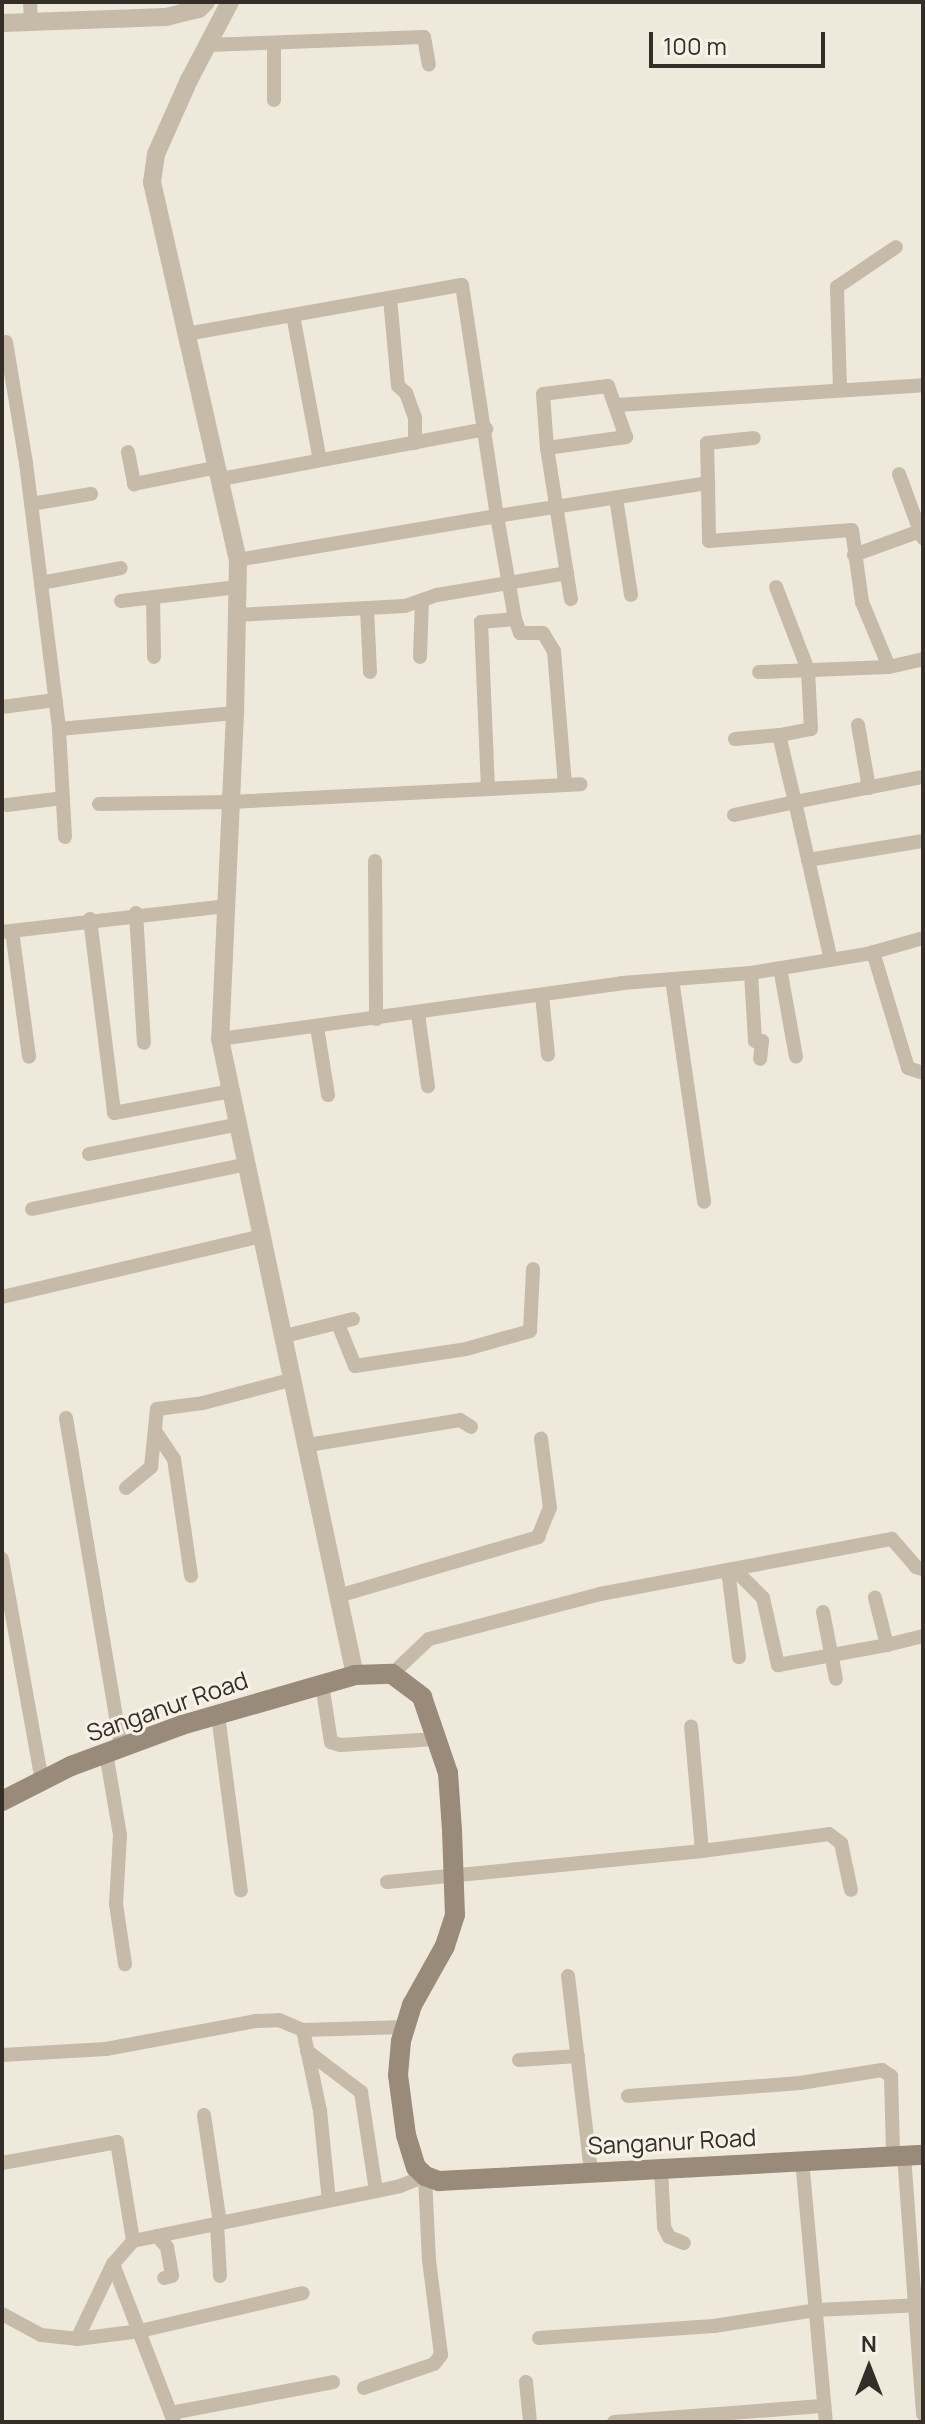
<!DOCTYPE html>
<html>
<head>
<meta charset="utf-8">
<style>
	body { margin:0 }
	#map { position:relative; width:925px; height:2424px; overflow:hidden; background:#efe9dc; font-family:Manrope,sans-serif }
	div>[style] { position:absolute }
	.minor>* { height:14px; margin:-7px; padding:0 7px; transform-origin:7px; border-radius:7px; background:#c6baa9 }
	.tertiary>* { height:18px; margin:-9px; padding:0 9px; transform-origin:9px; border-radius:9px; background:#c6baa9 }
	.secondary>* { height:20px; margin:-10px; padding:0 10px; transform-origin:10px; border-radius:10px; background:#998a7a }
	span { translate:-50% -50%; white-space:nowrap; text-align:center; line-height:1.15; -webkit-text-stroke:6px #f7f2e7; paint-order:stroke }
	.street-label { font-size:24px; color:#342d28 }
	.frame { position:absolute; inset:0; border:4px solid #342d28; pointer-events:none }
	.north { position:absolute; left:829px; top:2328px; width:80px; height:80px; -webkit-text-stroke:6px #f7f2e7; paint-order:stroke; rotate:0deg; font-size:22px; font-weight:700; line-height:32px; text-align:center; color:#342d28 }
	.north::after { content:''; display:block; margin:auto; width:28px; height:36px; background:#342d28; clip-path:polygon(50% 0,100% 100%,50% 72%,0 100%) }
	.scale { position:absolute; left:649px; top:32px; width:176px; height:36px; box-sizing:border-box; border:4px solid #342d28; border-top:0; padding-left:10px; font-size:24px; line-height:28px; white-space:nowrap; color:#342d28; -webkit-text-stroke:6px #f7f2e7; paint-order:stroke }
</style>
</head>
<body>
<div id="map">
	<div class="minor">
		<div style="left:30px;top:2px;width:20px;rotate:87deg"></div>
		<div style="left:274px;top:43px;width:57px;rotate:90deg"></div>
		<div style="left:206px;top:45px;width:218px;rotate:-2.1deg"></div>
		<div style="left:424px;top:37px;width:28px;rotate:80deg"></div>
		<div style="left:390px;top:298px;width:88px;rotate:84.8deg"></div>
		<div style="left:398px;top:386px;width:11px;rotate:41deg"></div>
		<div style="left:406px;top:393px;width:27px;rotate:70deg"></div>
		<div style="left:415px;top:418px;width:25px;rotate:90deg"></div>
		<div style="left:293px;top:315px;width:147px;rotate:79.5deg"></div>
		<div style="left:186px;top:334px;width:280px;rotate:-10.1deg"></div>
		<div style="left:462px;top:285px;width:234px;rotate:81.4deg"></div>
		<div style="left:497px;top:516px;width:263px;rotate:170.4deg"></div>
		<div style="left:6px;top:342px;width:123px;rotate:80.6deg"></div>
		<div style="left:26px;top:463px;width:268px;rotate:82.9deg"></div>
		<div style="left:840px;top:390px;width:103px;rotate:-91.7deg"></div>
		<div style="left:837px;top:287px;width:71px;rotate:-34.1deg"></div>
		<div style="left:617px;top:405px;width:307px;rotate:-3.7deg"></div>
		<div style="left:547px;top:448px;width:80px;rotate:-7.9deg"></div>
		<div style="left:626px;top:437px;width:54px;rotate:-109.4deg"></div>
		<div style="left:608px;top:386px;width:65px;rotate:173deg"></div>
		<div style="left:543px;top:394px;width:54px;rotate:85.8deg"></div>
		<div style="left:547px;top:448px;width:153px;rotate:81deg"></div>
		<div style="left:128px;top:452px;width:33px;rotate:79deg"></div>
		<div style="left:134px;top:484px;width:86px;rotate:-11.4deg"></div>
		<div style="left:899px;top:474px;width:61px;rotate:69.8deg"></div>
		<div style="left:221px;top:479px;width:270px;rotate:-10.7deg"></div>
		<div style="left:708px;top:483px;width:40px;rotate:-91.4deg"></div>
		<div style="left:707px;top:443px;width:47px;rotate:-6.1deg"></div>
		<div style="left:616px;top:498px;width:98px;rotate:81.2deg"></div>
		<div style="left:31px;top:504px;width:61px;rotate:-9.5deg"></div>
		<div style="left:854px;top:555px;width:70px;rotate:-20deg"></div>
		<div style="left:920px;top:531px;width:8px;rotate:67deg"></div>
		<div style="left:41px;top:583px;width:81px;rotate:-10.6deg"></div>
		<div style="left:776px;top:587px;width:89px;rotate:68.9deg"></div>
		<div style="left:808px;top:670px;width:59px;rotate:87.1deg"></div>
		<div style="left:811px;top:729px;width:33px;rotate:169deg"></div>
		<div style="left:779px;top:735px;width:69px;rotate:76.6deg"></div>
		<div style="left:795px;top:802px;width:130px;rotate:-11.1deg"></div>
		<div style="left:153px;top:597px;width:60px;rotate:89deg"></div>
		<div style="left:121px;top:601px;width:117px;rotate:-6.9deg"></div>
		<div style="left:367px;top:608px;width:64px;rotate:87.3deg"></div>
		<div style="left:237px;top:615px;width:168px;rotate:-3.1deg"></div>
		<div style="left:405px;top:606px;width:34px;rotate:-19deg"></div>
		<div style="left:437px;top:595px;width:132px;rotate:-9.6deg"></div>
		<div style="left:515px;top:619px;width:15px;rotate:70deg"></div>
		<div style="left:520px;top:633px;width:23px"></div>
		<div style="left:543px;top:633px;width:21px;rotate:59deg"></div>
		<div style="left:554px;top:651px;width:134px;rotate:85.3deg"></div>
		<div style="left:420px;top:657px;width:56px;rotate:-88deg"></div>
		<div style="left:759px;top:672px;width:130px;rotate:-2.2deg"></div>
		<div style="left:2px;top:707px;width:54px;rotate:-7.4deg"></div>
		<div style="left:858px;top:725px;width:64px;rotate:80.1deg"></div>
		<div style="left:735px;top:739px;width:44px;rotate:-5.2deg"></div>
		<div style="left:488px;top:789px;width:167px;rotate:-92.4deg"></div>
		<div style="left:481px;top:622px;width:34px;rotate:-5deg"></div>
		<div style="left:515px;top:619px;width:105px;rotate:-99.9deg"></div>
		<div style="left:497px;top:516px;width:214px;rotate:-8.9deg"></div>
		<div style="left:708px;top:483px;width:58px;rotate:89deg"></div>
		<div style="left:709px;top:541px;width:143px;rotate:-4.4deg"></div>
		<div style="left:852px;top:530px;width:73px;rotate:82.1deg"></div>
		<div style="left:862px;top:602px;width:70px;rotate:67.4deg"></div>
		<div style="left:889px;top:667px;width:35px;rotate:-13deg"></div>
		<div style="left:99px;top:804px;width:132px;rotate:-0.9deg"></div>
		<div style="left:231px;top:802px;width:350px;rotate:-2.9deg"></div>
		<div style="left:7px;top:805px;width:56px;rotate:-7.1deg"></div>
		<div style="left:734px;top:815px;width:62px;rotate:-12deg"></div>
		<div style="left:795px;top:802px;width:162px;rotate:77.2deg"></div>
		<div style="left:65px;top:837px;width:108px;rotate:-93.2deg"></div>
		<div style="left:59px;top:729px;width:177px;rotate:-5.2deg"></div>
		<div style="left:808px;top:860px;width:117px;rotate:-9.4deg"></div>
		<div style="left:375px;top:861px;width:158px;rotate:89.6deg"></div>
		<div style="left:136px;top:913px;width:130px;rotate:86.5deg"></div>
		<div style="left:90px;top:919px;width:195px;rotate:82.9deg"></div>
		<div style="left:114px;top:1113px;width:120px;rotate:-10.6deg"></div>
		<div style="left:12px;top:931px;width:127px;rotate:82.3deg"></div>
		<div style="left:2px;top:932px;width:227px;rotate:-6.6deg"></div>
		<div style="left:873px;top:952px;width:121px;rotate:73.2deg"></div>
		<div style="left:908px;top:1068px;width:16px;rotate:18deg"></div>
		<div style="left:780px;top:968px;width:90px;rotate:79.8deg"></div>
		<div style="left:751px;top:973px;width:68px;rotate:86.6deg"></div>
		<div style="left:755px;top:1041px;width:7px"></div>
		<div style="left:762px;top:1041px;width:18px;rotate:96deg"></div>
		<div style="left:672px;top:979px;width:225px;rotate:81.8deg"></div>
		<div style="left:542px;top:995px;width:60px;rotate:84.3deg"></div>
		<div style="left:418px;top:1014px;width:73px;rotate:82.1deg"></div>
		<div style="left:317px;top:1027px;width:69px;rotate:80.8deg"></div>
		<div style="left:220px;top:1039px;width:406px;rotate:-7.9deg"></div>
		<div style="left:622px;top:983px;width:129px;rotate:-4.4deg"></div>
		<div style="left:751px;top:973px;width:118px;rotate:-9.3deg"></div>
		<div style="left:867px;top:954px;width:58px;rotate:-15.9deg"></div>
		<div style="left:89px;top:1154px;width:153px;rotate:-11.3deg"></div>
		<div style="left:32px;top:1209px;width:220px;rotate:-11.8deg"></div>
		<div style="left:2px;top:1297px;width:268px;rotate:-13.2deg"></div>
		<div style="left:338px;top:1324px;width:45px;rotate:68deg"></div>
		<div style="left:355px;top:1366px;width:112px;rotate:-8.7deg"></div>
		<div style="left:466px;top:1349px;width:66px;rotate:-15.7deg"></div>
		<div style="left:530px;top:1331px;width:62px;rotate:-87.2deg"></div>
		<div style="left:285px;top:1336px;width:70px;rotate:-14deg"></div>
		<div style="left:66px;top:1418px;width:335px;rotate:80.5deg"></div>
		<div style="left:155px;top:1431px;width:34px;rotate:56deg"></div>
		<div style="left:174px;top:1459px;width:118px;rotate:81.7deg"></div>
		<div style="left:308px;top:1445px;width:154px;rotate:-9.3deg"></div>
		<div style="left:460px;top:1420px;width:13px;rotate:32deg"></div>
		<div style="left:126px;top:1488px;width:33px;rotate:-40deg"></div>
		<div style="left:151px;top:1467px;width:58px;rotate:-84.1deg"></div>
		<div style="left:157px;top:1409px;width:46px;rotate:-7.4deg"></div>
		<div style="left:203px;top:1403px;width:94px;rotate:-14.8deg"></div>
		<div style="left:2px;top:1559px;width:226px;rotate:79.8deg"></div>
		<div style="left:734px;top:1569px;width:41px;rotate:45deg"></div>
		<div style="left:763px;top:1598px;width:69px;rotate:77.4deg"></div>
		<div style="left:778px;top:1665px;width:111px;rotate:-10.4deg"></div>
		<div style="left:887px;top:1645px;width:49px;rotate:-104.3deg"></div>
		<div style="left:728px;top:1570px;width:88px;rotate:82.8deg"></div>
		<div style="left:338px;top:1596px;width:209px;rotate:-16.4deg"></div>
		<div style="left:538px;top:1537px;width:31px;rotate:-68deg"></div>
		<div style="left:550px;top:1508px;width:70px;rotate:-97.4deg"></div>
		<div style="left:823px;top:1612px;width:68px;rotate:79deg"></div>
		<div style="left:887px;top:1645px;width:37px;rotate:-14deg"></div>
		<div style="left:392px;top:1674px;width:51px;rotate:-43.4deg"></div>
		<div style="left:429px;top:1639px;width:177px;rotate:-14.7deg"></div>
		<div style="left:600px;top:1594px;width:297px;rotate:-10.7deg"></div>
		<div style="left:892px;top:1539px;width:37px;rotate:49deg"></div>
		<div style="left:916px;top:1567px;width:7px;rotate:16deg"></div>
		<div style="left:322px;top:1684px;width:59px;rotate:81.2deg"></div>
		<div style="left:331px;top:1742px;width:9px;rotate:18deg"></div>
		<div style="left:340px;top:1745px;width:96px;rotate:-3.6deg"></div>
		<div style="left:218px;top:1715px;width:177px;rotate:82.6deg"></div>
		<div style="left:106px;top:1753px;width:83px;rotate:80.3deg"></div>
		<div style="left:120px;top:1835px;width:69px;rotate:93.3deg"></div>
		<div style="left:116px;top:1904px;width:61px;rotate:81.5deg"></div>
		<div style="left:702px;top:1851px;width:128px;rotate:-7.6deg"></div>
		<div style="left:829px;top:1834px;width:15px;rotate:37deg"></div>
		<div style="left:841px;top:1843px;width:48px;rotate:78deg"></div>
		<div style="left:387px;top:1882px;width:317px;rotate:-5.6deg"></div>
		<div style="left:702px;top:1851px;width:125px;rotate:-95deg"></div>
		<div style="left:568px;top:1976px;width:197px;rotate:83.3deg"></div>
		<div style="left:303px;top:2030px;width:83px;rotate:78.1deg"></div>
		<div style="left:320px;top:2111px;width:90px;rotate:84.3deg"></div>
		<div style="left:307px;top:2051px;width:68px;rotate:37.2deg"></div>
		<div style="left:361px;top:2092px;width:100px;rotate:81.4deg"></div>
		<div style="left:2px;top:2055px;width:104px;rotate:-3.3deg"></div>
		<div style="left:106px;top:2049px;width:152px;rotate:-10.6deg"></div>
		<div style="left:255px;top:2021px;width:24px;rotate:-2deg"></div>
		<div style="left:279px;top:2020px;width:26px;rotate:23deg"></div>
		<div style="left:303px;top:2030px;width:102px;rotate:-1.7deg"></div>
		<div style="left:519px;top:2060px;width:59px;rotate:-3.9deg"></div>
		<div style="left:628px;top:2096px;width:172px;rotate:-4.3deg"></div>
		<div style="left:800px;top:2083px;width:83px;rotate:-9deg"></div>
		<div style="left:882px;top:2070px;width:11px;rotate:34deg"></div>
		<div style="left:891px;top:2076px;width:79px;rotate:88.5deg"></div>
		<div style="left:204px;top:2115px;width:109px;rotate:81.6deg"></div>
		<div style="left:904px;top:2155px;width:260px;rotate:85.8deg"></div>
		<div style="left:802px;top:2160px;width:263px;rotate:84.8deg"></div>
		<div style="left:2px;top:2163px;width:117px;rotate:-10.3deg"></div>
		<div style="left:117px;top:2142px;width:100px;rotate:80.8deg"></div>
		<div style="left:661px;top:2168px;width:59px;rotate:87.1deg"></div>
		<div style="left:664px;top:2227px;width:11px;rotate:63deg"></div>
		<div style="left:669px;top:2237px;width:16px;rotate:22deg"></div>
		<div style="left:217px;top:2224px;width:52px;rotate:86.7deg"></div>
		<div style="left:157px;top:2236px;width:15px;rotate:48deg"></div>
		<div style="left:167px;top:2247px;width:29px;rotate:80deg"></div>
		<div style="left:172px;top:2276px;width:8px;rotate:166deg"></div>
		<div style="left:113px;top:2264px;width:169px;rotate:68.9deg"></div>
		<div style="left:2px;top:2314px;width:44px;rotate:28.3deg"></div>
		<div style="left:41px;top:2335px;width:36px;rotate:6deg"></div>
		<div style="left:77px;top:2339px;width:83px;rotate:-64.4deg"></div>
		<div style="left:113px;top:2264px;width:30px;rotate:-49deg"></div>
		<div style="left:133px;top:2241px;width:273px;rotate:-11.6deg"></div>
		<div style="left:400px;top:2186px;width:27px;rotate:-22deg"></div>
		<div style="left:425px;top:2176px;width:84px;rotate:87.3deg"></div>
		<div style="left:429px;top:2260px;width:96px;rotate:82.8deg"></div>
		<div style="left:441px;top:2355px;width:11px;rotate:128deg"></div>
		<div style="left:434px;top:2364px;width:74px;rotate:161.1deg"></div>
		<div style="left:539px;top:2338px;width:175px;rotate:-3.9deg"></div>
		<div style="left:714px;top:2326px;width:103px;rotate:-8.9deg"></div>
		<div style="left:816px;top:2310px;width:107px;rotate:-2.7deg"></div>
		<div style="left:77px;top:2339px;width:64px;rotate:-7.2deg"></div>
		<div style="left:140px;top:2331px;width:167px;rotate:-13.1deg"></div>
		<div style="left:526px;top:2382px;width:40px;rotate:84.3deg"></div>
		<div style="left:171px;top:2413px;width:165px;rotate:-10.8deg"></div>
		<div style="left:614px;top:2422px;width:211px;rotate:-4.4deg"></div>
	</div>
	<div class="tertiary">
		<div style="left:230px;top:2px;width:88px;rotate:117.7deg"></div>
		<div style="left:189px;top:80px;width:81px;rotate:114deg"></div>
		<div style="left:156px;top:154px;width:28px;rotate:98deg"></div>
		<div style="left:152px;top:182px;width:388px;rotate:77.2deg"></div>
		<div style="left:238px;top:560px;width:153px;rotate:91.1deg"></div>
		<div style="left:235px;top:713px;width:326px;rotate:92.6deg"></div>
		<div style="left:220px;top:1039px;width:650px;rotate:78.02deg"></div>
		<div style="left:2px;top:23px;width:164px;rotate:-2.1deg"></div>
		<div style="left:166px;top:17px;width:34px;rotate:-14deg"></div>
		<div style="left:199px;top:9px;width:10px;rotate:-45deg"></div>
	</div>
	<div class="secondary">
		<div style="left:2px;top:1801px;width:77px;rotate:-26.9deg"></div>
		<div style="left:71px;top:1766px;width:118px;rotate:-20.3deg"></div>
		<div style="left:182px;top:1725px;width:180px;rotate:-16.1deg"></div>
		<div style="left:355px;top:1675px;width:37px;rotate:-2deg"></div>
		<div style="left:392px;top:1674px;width:38px;rotate:37deg"></div>
		<div style="left:422px;top:1697px;width:80px;rotate:71.1deg"></div>
		<div style="left:448px;top:1773px;width:57px;rotate:86deg"></div>
		<div style="left:452px;top:1830px;width:85px;rotate:88deg"></div>
		<div style="left:455px;top:1915px;width:33px;rotate:108deg"></div>
		<div style="left:445px;top:1946px;width:68px;rotate:119.2deg"></div>
		<div style="left:412px;top:2005px;width:38px;rotate:107deg"></div>
		<div style="left:401px;top:2041px;width:34px;rotate:95deg"></div>
		<div style="left:398px;top:2075px;width:61px;rotate:82.4deg"></div>
		<div style="left:406px;top:2135px;width:34px;rotate:73deg"></div>
		<div style="left:416px;top:2167px;width:13px;rotate:45deg"></div>
		<div style="left:425px;top:2176px;width:15px;rotate:20deg"></div>
		<div style="left:439px;top:2181px;width:485px;rotate:-3.1deg"></div>
	</div>
	<div class="street-label">
		<span style="left:167px;top:1706px;rotate:-19deg">Sanganur Road</span>
		<span style="left:672px;top:2141px;rotate:-3deg">Sanganur Road</span>
	</div>
	<div class="frame"></div>
	<div class="north">N</div>
	<div class="scale">100 m</div>
</div>
</body>
</html>
